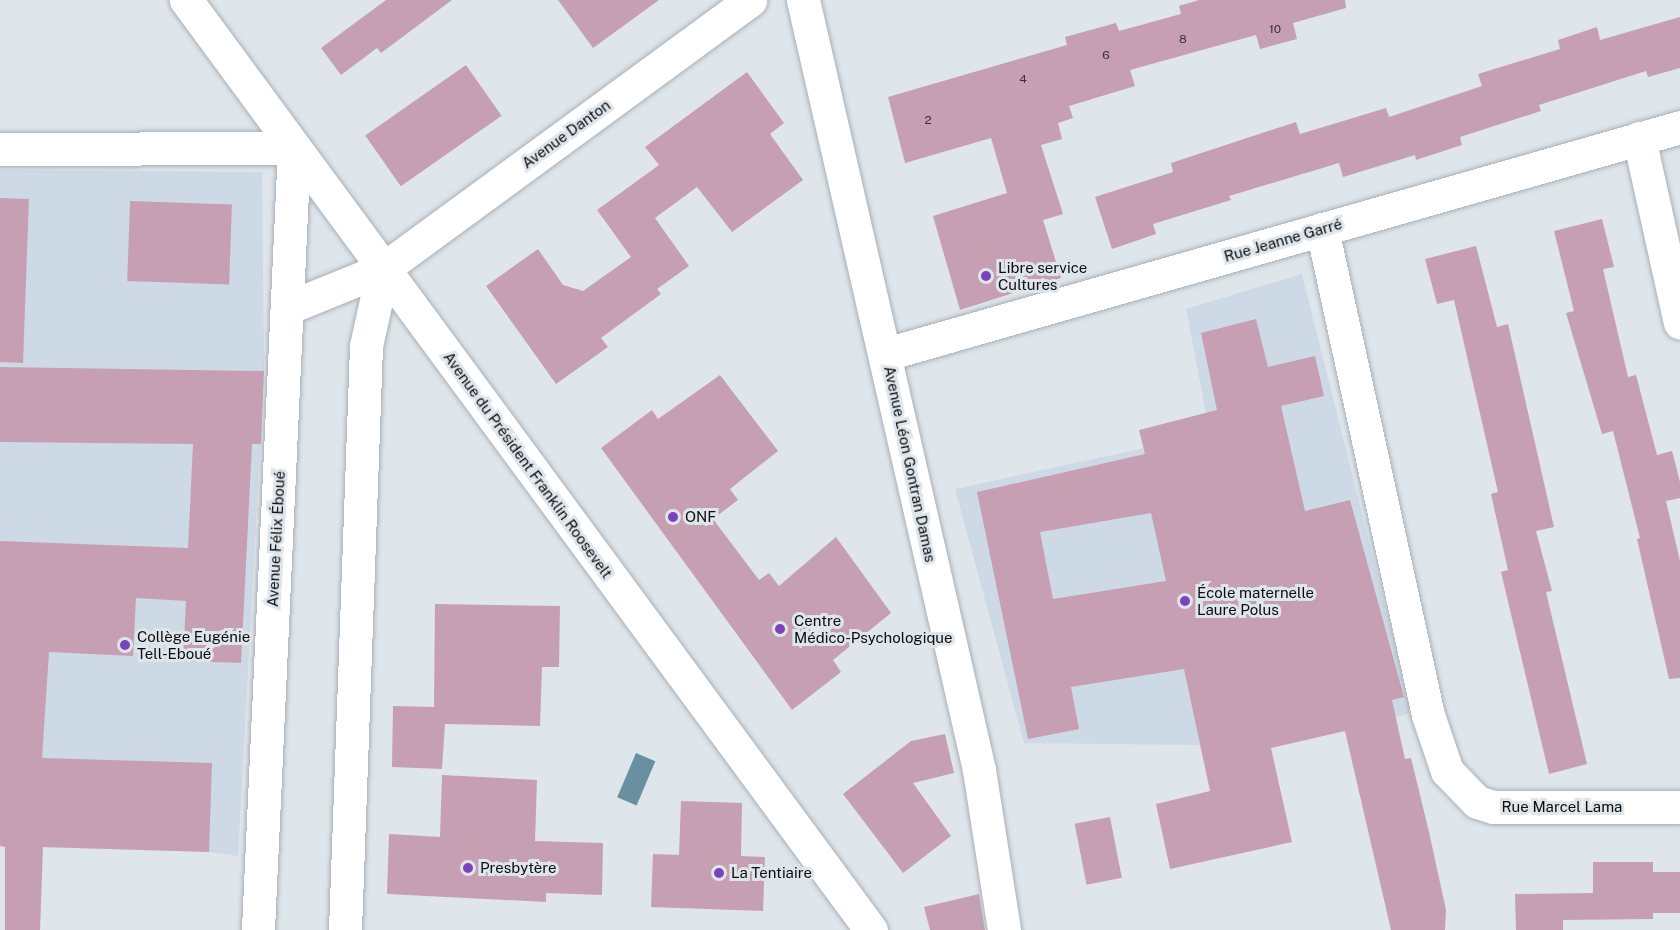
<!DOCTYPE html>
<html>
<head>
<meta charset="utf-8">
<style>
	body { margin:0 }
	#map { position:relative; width:1680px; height:930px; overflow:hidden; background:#dee5eb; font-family:"Public Sans",sans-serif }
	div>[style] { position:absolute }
	.built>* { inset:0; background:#cdd9e5 }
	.water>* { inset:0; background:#6890a1; transform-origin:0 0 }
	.building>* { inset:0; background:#c6a0b2; transform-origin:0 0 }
	.roads { filter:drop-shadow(0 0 2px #a9b0b6) drop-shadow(0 0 2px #a9b0b6) }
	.minor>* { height:33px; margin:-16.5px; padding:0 16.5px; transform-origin:16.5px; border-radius:16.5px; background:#fff }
	.dots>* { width:16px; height:16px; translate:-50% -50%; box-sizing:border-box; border:3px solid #dee5eb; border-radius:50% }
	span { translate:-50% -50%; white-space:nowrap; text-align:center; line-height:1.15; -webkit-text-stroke:6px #dee5eb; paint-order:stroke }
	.number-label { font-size:12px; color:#393137 }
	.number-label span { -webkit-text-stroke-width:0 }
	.street-label { font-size:15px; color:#0a0c0e }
	.poi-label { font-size:15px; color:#0a0c0e }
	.left { translate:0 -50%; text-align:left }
</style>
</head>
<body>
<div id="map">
	<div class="built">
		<div style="clip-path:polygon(0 170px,262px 172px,264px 371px,238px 856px,209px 852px,0 846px)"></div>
		<div style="clip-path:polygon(1302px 274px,1412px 713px,1279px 746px,1024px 743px,955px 489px,1210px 434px,1186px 309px)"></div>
	</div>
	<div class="water">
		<div style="left:636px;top:753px;width:21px;height:48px;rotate:23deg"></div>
	</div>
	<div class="building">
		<div style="clip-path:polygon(386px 0,452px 0,381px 53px,377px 48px,341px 75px,321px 48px)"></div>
		<div style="clip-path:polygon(558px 0,659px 0,593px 48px)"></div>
		<div style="clip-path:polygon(1199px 0,1345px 0,1346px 8px,1293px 23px,1297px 39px,1260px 49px,1256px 35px,1130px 70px,1135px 86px,1069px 106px,1073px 118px,1058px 123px,1062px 139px,1041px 145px,1063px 214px,1043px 220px,1061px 278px,960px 310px,933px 216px,1007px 193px,991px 138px,905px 163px,888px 97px,1067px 45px,1065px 37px,1116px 23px,1119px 31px,1181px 14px,1179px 6px)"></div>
		<div style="clip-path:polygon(1680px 17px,1680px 68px,1648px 77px,1646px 71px,1539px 105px,1541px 111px,1460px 137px,1462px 145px,1416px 160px,1415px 155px,1343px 177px,1339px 163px,1229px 196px,1231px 200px,1153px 224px,1156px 234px,1112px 249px,1095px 197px,1173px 172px,1171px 163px,1296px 122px,1300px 134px,1386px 108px,1389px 117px,1482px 86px,1478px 74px,1560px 49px,1558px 40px,1597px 27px,1600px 40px)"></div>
		<div style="left:466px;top:65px;width:62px;height:123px;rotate:55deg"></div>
		<div style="clip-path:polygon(747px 72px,784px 123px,770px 134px,803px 180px,732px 232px,697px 187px,655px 218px,689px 266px,657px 289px,661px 294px,601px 338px,608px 347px,556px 384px,486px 286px,538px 249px,563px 285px,583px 291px,631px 257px,597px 210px,659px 165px,645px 147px)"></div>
		<div style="clip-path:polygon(0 198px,29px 199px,23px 363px,0 362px)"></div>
		<div style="left:130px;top:201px;width:102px;height:80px;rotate:2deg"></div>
		<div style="clip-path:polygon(1602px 219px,1614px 267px,1603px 269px,1628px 377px,1636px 375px,1657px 455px,1672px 451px,1680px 482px,1680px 498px,1666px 501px,1680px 561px,1680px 678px,1669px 679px,1637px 539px,1640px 538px,1613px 431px,1602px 434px,1566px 313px,1574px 311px,1554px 231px)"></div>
		<div style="clip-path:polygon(1476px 246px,1497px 327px,1508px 324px,1554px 527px,1536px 531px,1552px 591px,1546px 592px,1587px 764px,1549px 774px,1501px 572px,1508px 570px,1491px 494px,1498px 492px,1454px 300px,1437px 304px,1425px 259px)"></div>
		<div style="clip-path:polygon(evenodd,1256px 319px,1268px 367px,1315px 356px,1324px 396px,1281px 406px,1305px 511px,1350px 500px,1404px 697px,1392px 700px,1405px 759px,1411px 758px,1429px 832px,1446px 910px,1445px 930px,1391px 930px,1345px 731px,1271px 748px,1292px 842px,1170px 869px,1156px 804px,1210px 791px,1184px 669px,1071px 687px,1079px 729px,1028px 739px,977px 492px,1145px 454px,1139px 430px,1217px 410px,1201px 333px,1256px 319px,1151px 513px,1166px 581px,1053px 599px,1040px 532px,1151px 513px)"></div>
		<div style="clip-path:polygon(0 367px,264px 371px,261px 444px,252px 444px,241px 663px,183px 661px,186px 601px,136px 598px,133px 656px,49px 652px,42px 758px,212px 763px,209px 852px,43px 847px,40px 930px,5px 930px,5px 847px,0 846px,0 541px,188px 548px,193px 444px,0 442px)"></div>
		<div style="clip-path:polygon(720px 375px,778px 451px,730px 489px,738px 500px,713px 519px,759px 580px,769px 573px,779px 586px,836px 537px,891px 613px,833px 660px,841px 672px,792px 710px,601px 448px,652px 410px,658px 419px)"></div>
		<div style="clip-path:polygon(435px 604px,560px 606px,559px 667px,542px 667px,540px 726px,445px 724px,442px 769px,392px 767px,393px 706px,434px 707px)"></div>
		<div style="clip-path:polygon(945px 734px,954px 773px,913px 783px,951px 836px,903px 873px,843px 794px,911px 741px)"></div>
		<div style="clip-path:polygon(442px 775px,537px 780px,535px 841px,603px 843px,602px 895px,546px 893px,546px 902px,387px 894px,389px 834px,440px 837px)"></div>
		<div style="clip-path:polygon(681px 801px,742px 803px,741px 856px,765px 857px,763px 911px,651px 907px,653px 854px,679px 855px)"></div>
		<div style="left:1110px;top:817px;width:62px;height:36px;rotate:79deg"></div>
		<div style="clip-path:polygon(1593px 862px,1653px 862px,1653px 872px,1680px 872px,1680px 913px,1653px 913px,1653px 919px,1563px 920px,1563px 930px,1516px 930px,1515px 894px,1593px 893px)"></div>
		<div style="clip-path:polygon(979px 894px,985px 930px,930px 930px,924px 907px)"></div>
	</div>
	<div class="roads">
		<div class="minor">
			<div style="left:186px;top:0;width:1155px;rotate:53.63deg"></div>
			<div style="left:803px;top:0;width:790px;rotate:77.12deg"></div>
			<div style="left:979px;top:770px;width:162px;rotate:81.1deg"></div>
			<div style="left:1639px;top:138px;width:189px;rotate:77.5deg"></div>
			<div style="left:0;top:149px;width:294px;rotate:-0.2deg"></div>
			<div style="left:294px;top:148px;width:783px;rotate:92.64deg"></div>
			<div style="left:1322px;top:229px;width:497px;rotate:77.7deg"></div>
			<div style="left:1428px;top:715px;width:59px;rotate:71.3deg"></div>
			<div style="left:1447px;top:771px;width:43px;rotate:45.9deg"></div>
			<div style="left:1477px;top:802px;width:17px;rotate:17deg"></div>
			<div style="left:1493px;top:807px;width:187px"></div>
			<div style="left:287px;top:308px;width:104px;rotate:-22.1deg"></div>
			<div style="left:383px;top:269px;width:455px;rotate:-36.2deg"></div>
			<div style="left:886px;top:354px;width:826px;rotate:-15.95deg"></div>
			<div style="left:345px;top:930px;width:584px;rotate:-87.94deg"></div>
			<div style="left:366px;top:346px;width:79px;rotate:-77.6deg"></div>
		</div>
	</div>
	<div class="dots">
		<div style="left:986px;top:276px;background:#7b43ba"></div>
		<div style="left:673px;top:517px;background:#7b43ba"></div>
		<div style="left:1185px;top:601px;background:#7b43ba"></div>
		<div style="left:780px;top:629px;background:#7b43ba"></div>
		<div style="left:125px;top:645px;background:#7b43ba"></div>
		<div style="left:468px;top:868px;background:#7b43ba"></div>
		<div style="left:719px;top:873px;background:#7b43ba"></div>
	</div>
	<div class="number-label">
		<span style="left:1275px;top:30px">10</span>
		<span style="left:1183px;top:40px">8</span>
		<span style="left:1106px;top:56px">6</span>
		<span style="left:1023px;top:80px">4</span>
		<span style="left:928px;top:121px">2</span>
	</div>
	<div class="street-label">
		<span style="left:566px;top:134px;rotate:-36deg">Avenue Danton</span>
		<span style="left:1283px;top:240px;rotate:-16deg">Rue Jeanne Garré</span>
		<span style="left:910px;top:464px;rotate:78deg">Avenue Léon Gontran Damas</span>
		<span style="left:528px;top:465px;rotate:54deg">Avenue du Président Franklin Roosevelt</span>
		<span style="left:276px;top:539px;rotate:-87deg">Avenue Félix Éboué</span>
		<span style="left:1562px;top:807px">Rue Marcel Lama</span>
	</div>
	<div class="poi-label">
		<span class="left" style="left:998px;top:276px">Libre service<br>Cultures</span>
		<span class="left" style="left:685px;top:517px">ONF</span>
		<span class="left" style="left:1197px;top:601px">École maternelle<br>Laure Polus</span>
		<span class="left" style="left:794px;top:629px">Centre<br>Médico-Psychologique</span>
		<span class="left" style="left:137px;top:645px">Collège Eugénie<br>Tell-Eboué</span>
		<span class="left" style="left:480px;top:868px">Presbytère</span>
		<span class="left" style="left:731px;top:873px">La Tentiaire</span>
	</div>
</div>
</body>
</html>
